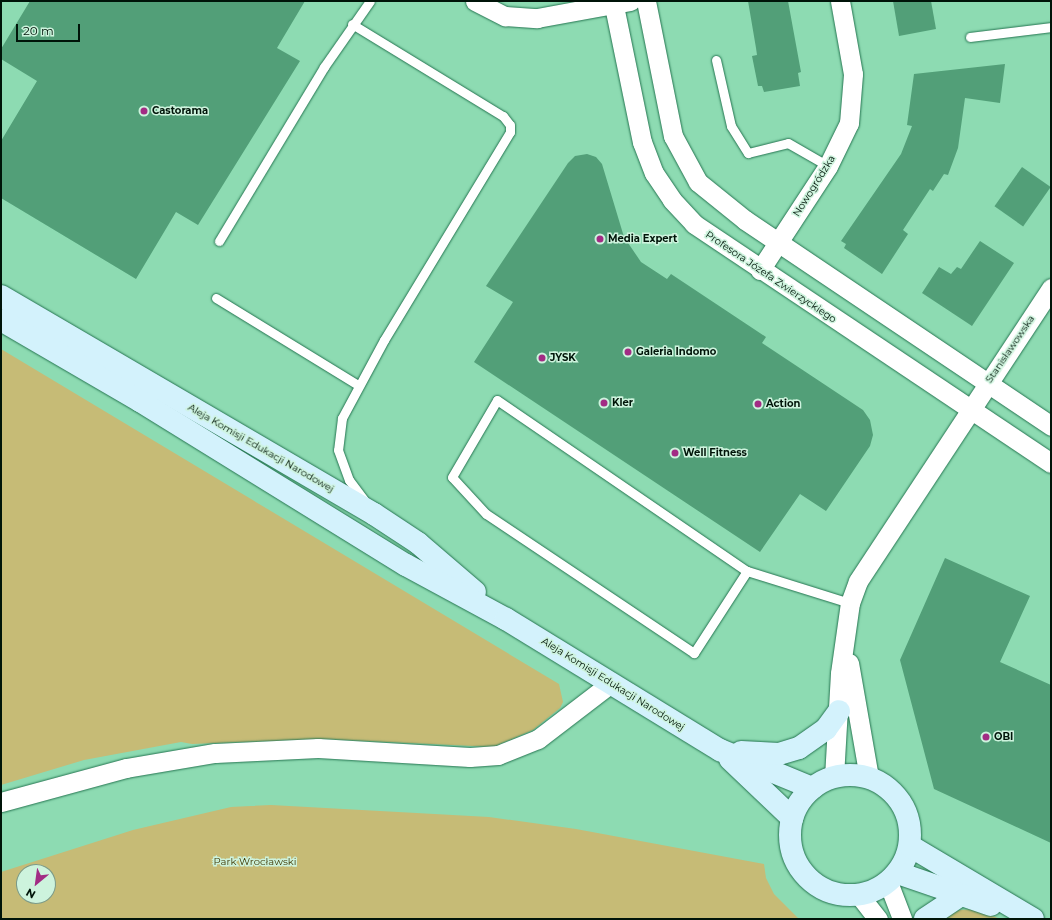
<!DOCTYPE html>
<meta charset="utf-8">
<style>
body{margin:0}
#map{position:relative;width:1052px;height:920px;overflow:hidden;background:#8ddbb2;font-family:Montserrat,sans-serif}
div>[style]{position:absolute}
.green>*{inset:0;background:#c6bb76}
.building>*{inset:0;background:#529f78;transform-origin:0 0}
.roads{filter:drop-shadow(0 0 1px #257551) drop-shadow(0 0 1px #257551)}
.lane>*{height:9px;margin:-4.5px;padding:0 4.5px;transform-origin:4.5px;border-radius:4.5px;background:#fff}
.street>*{height:19px;margin:-9.5px;padding:0 9.5px;transform-origin:9.5px;border-radius:9.5px;background:#fff}
.secondary>*{height:22px;margin:-11px;padding:0 11px;transform-origin:11px;border-radius:11px;background:#d3f2fc}
.secondary>.ring{margin:-11px;padding:0;box-sizing:content-box;background:none;border:22px solid #d3f2fc;border-radius:50%}
.dots>*{width:11px;height:11px;translate:-50% -50%;box-sizing:border-box;border:2px solid #cdf3dd;border-radius:50%}
span{translate:-50% -50%;white-space:nowrap;text-align:center;line-height:1.15;-webkit-text-stroke:3px #cdf3dd;paint-order:stroke}
.poi-label{font-size:10px;color:#001409;font-weight:700}
.left{translate:0 -50%;text-align:left}
.street-label{font-size:10px;color:#001409}
.park-label{font-size:10px;color:#3e3602}
.frame{position:absolute;inset:0;border:2px solid #001409;pointer-events:none}
.north{position:absolute;left:16px;top:864px;width:40px;height:40px;box-sizing:border-box;background:#cdf3dd;border:1px solid #7b9a88;border-radius:50%;rotate:209deg;font-size:11px;font-weight:700;line-height:16px;text-align:center;color:#001409}
.north::after{content:'';display:block;margin:auto;width:14px;height:18px;background:#a22c84;clip-path:polygon(50% 0,100% 100%,50% 72%,0 100%)}
.scale{position:absolute;left:16px;top:24px;width:64px;height:18px;box-sizing:border-box;border:2px solid #001409;border-top:0;padding-left:5px;font-size:12px;line-height:14px;white-space:nowrap;color:#001409;-webkit-text-stroke:3px #cdf3dd;paint-order:stroke}
</style>
<div id="map">
<div class="green">
<i style="clip-path:polygon(1px 349px,559px 684px,563px 702px,560px 708px,533px 730px,493px 747px,323px 739px,192px 744px,181px 742px,84px 760px,1px 785px)"></i>
<i style="clip-path:polygon(evenodd,271px 805px,489px 817px,576px 829px,764px 864px,766px 878px,774px 894px,799px 919px,1px 919px,1px 872px,133px 830px,231px 807px,271px 805px,24px 872px,48px 872px,48px 896px,24px 896px,24px 872px)"></i>
<i style="clip-path:polygon(976px 909px,1000px 919px,941px 919px,960px 910px)"></i>
</div>
<div class="building">
<i style="clip-path:polygon(30px 1px,305px 1px,277px 48px,300px 61px,198px 225px,176px 212px,136px 279px,1px 198px,1px 141px,37px 81px,1px 59px,1px 49px)"></i>
<i style="clip-path:polygon(748px 1px,788px 1px,801px 72px,798px 73px,800px 86px,764px 92px,762px 86px,758px 86px,752px 56px,757px 55px,756px 48px)"></i>
<i style="clip-path:polygon(893px 1px,931px 1px,936px 29px,899px 36px)"></i>
<i style="clip-path:polygon(1005px 64px,1000px 103px,965px 98px,958px 148px,948px 175px,944px 174px,933px 191px,930px 189px,903px 230px,908px 234px,882px 274px,844px 248px,846px 244px,841px 241px,901px 154px,912px 126px,907px 125px,914px 74px)"></i>
<i style="clip-path:polygon(587px 154px,596px 157px,602px 164px,624px 237px,641px 262px,667px 279px,671px 274px,766px 337px,762px 343px,863px 410px,870px 420px,873px 435px,870px 446px,826px 511px,800px 494px,760px 552px,474px 362px,513px 302px,486px 286px,568px 163px,575px 156px)"></i>
<i style="left:1022px;top:167px;width:35px;height:48px;rotate:35deg"></i>
<i style="clip-path:polygon(980px 241px,1014px 263px,972px 326px,922px 293px,939px 267px,951px 274px,957px 267px,961px 269px)"></i>
<i style="clip-path:polygon(945px 558px,1030px 596px,1000px 662px,1051px 685px,1051px 843px,934px 789px,900px 660px)"></i>
</div>
<div class="roads">
<div class="lane">
<i style="left:352px;top:24px;width:177px;rotate:31.4deg"></i>
<i style="left:503px;top:116px;width:11px;rotate:52deg"></i>
<i style="left:510px;top:125px;width:7px;rotate:90deg"></i>
<i style="left:510px;top:132px;width:243px;rotate:121.2deg"></i>
<i style="left:384px;top:340px;width:89px;rotate:118.3deg"></i>
<i style="left:342px;top:418px;width:32px;rotate:97deg"></i>
<i style="left:338px;top:450px;width:32px;rotate:70deg"></i>
<i style="left:349px;top:480px;width:25px;rotate:53deg"></i>
<i style="left:970px;top:37px;width:82px;rotate:-7deg"></i>
<i style="left:716px;top:60px;width:68px;rotate:77.2deg"></i>
<i style="left:731px;top:126px;width:32px;rotate:58deg"></i>
<i style="left:748px;top:153px;width:41px;rotate:-14deg"></i>
<i style="left:788px;top:143px;width:46px;rotate:29.9deg"></i>
<i style="left:219px;top:241px;width:203px;rotate:-58.9deg"></i>
<i style="left:324px;top:67px;width:80px;rotate:-55.1deg"></i>
<i style="left:216px;top:298px;width:167px;rotate:31.5deg"></i>
<i style="left:747px;top:571px;width:98px;rotate:122.9deg"></i>
<i style="left:694px;top:653px;width:250px;rotate:-146.2deg"></i>
<i style="left:486px;top:514px;width:50px;rotate:-132.6deg"></i>
<i style="left:452px;top:477px;width:89px;rotate:-59.7deg"></i>
<i style="left:497px;top:400px;width:303px;rotate:34.4deg"></i>
<i style="left:747px;top:571px;width:108px;rotate:17.3deg"></i>
</div>
<div class="street">
<i style="left:475px;top:1px;width:34px;rotate:27deg"></i>
<i style="left:505px;top:16px;width:32px;rotate:4deg"></i>
<i style="left:537px;top:18px;width:95px;rotate:-10.4deg"></i>
<i style="left:613px;top:1px;width:144px;rotate:78.4deg"></i>
<i style="left:642px;top:142px;width:33px;rotate:69deg"></i>
<i style="left:654px;top:173px;width:32px;rotate:56deg"></i>
<i style="left:672px;top:200px;width:33px;rotate:47deg"></i>
<i style="left:694px;top:224px;width:430px;rotate:33.8deg"></i>
<i style="left:646px;top:1px;width:138px;rotate:78.7deg"></i>
<i style="left:673px;top:136px;width:52px;rotate:61.5deg"></i>
<i style="left:698px;top:182px;width:60px;rotate:39deg"></i>
<i style="left:745px;top:220px;width:369px;rotate:33.9deg"></i>
<i style="left:760px;top:270px;width:124px;rotate:-56.8deg"></i>
<i style="left:828px;top:166px;width:48px;rotate:-64deg"></i>
<i style="left:849px;top:123px;width:49px;rotate:-85.3deg"></i>
<i style="left:853px;top:74px;width:74px;rotate:-100.1deg"></i>
<i style="left:849px;top:663px;width:117px;rotate:80.1deg"></i>
<i style="left:834px;top:777px;width:104px;rotate:-86.7deg"></i>
<i style="left:840px;top:673px;width:71px;rotate:-81.9deg"></i>
<i style="left:850px;top:603px;width:23px;rotate:-70deg"></i>
<i style="left:858px;top:581px;width:351px;rotate:-56.6deg"></i>
<i style="left:1px;top:802px;width:130px;rotate:-15.2deg"></i>
<i style="left:126px;top:768px;width:90px;rotate:-9.6deg"></i>
<i style="left:215px;top:753px;width:103px;rotate:-2.8deg"></i>
<i style="left:318px;top:748px;width:152px;rotate:3.4deg"></i>
<i style="left:470px;top:757px;width:28px;rotate:-4deg"></i>
<i style="left:498px;top:755px;width:43px;rotate:-21.8deg"></i>
<i style="left:538px;top:739px;width:92px;rotate:-37.5deg"></i>
<i style="left:888px;top:882px;width:40px;rotate:69deg"></i>
<i style="left:859px;top:895px;width:31px;rotate:52deg"></i>
</div>
<div class="secondary">
<i style="left:1px;top:296px;width:432px;rotate:30.3deg"></i>
<i style="left:374px;top:514px;width:53px;rotate:33.4deg"></i>
<i style="left:418px;top:543px;width:75px;rotate:40.7deg"></i>
<i style="left:1px;top:320px;width:161px;rotate:30.2deg"></i>
<i style="left:140px;top:401px;width:312px;rotate:31.7deg"></i>
<i style="left:406px;top:565px;width:114px;rotate:28.4deg"></i>
<i style="left:506px;top:619px;width:251px;rotate:31.5deg"></i>
<i style="left:720px;top:750px;width:100px;rotate:22.4deg"></i>
<i style="left:741px;top:752px;width:38px;rotate:3deg"></i>
<i style="left:779px;top:754px;width:21px;rotate:-17deg"></i>
<i style="left:799px;top:748px;width:33px;rotate:-35deg"></i>
<i style="left:826px;top:729px;width:22px;rotate:-54deg"></i>
<i style="left:730px;top:759px;width:86px;rotate:43.6deg"></i>
<i class="ring" style="left:790px;top:775px;width:98px;height:98px"></i>
<i style="left:910px;top:846px;width:143px;rotate:30.7deg"></i>
<i style="left:898px;top:873px;width:98px;rotate:19deg"></i>
<i style="left:925px;top:919px;width:43px;rotate:-33.7deg"></i>
</div>
</div>
<div class="dots">
<i style="left:144px;top:111px;background:#a22c84"></i>
<i style="left:600px;top:239px;background:#a22c84"></i>
<i style="left:628px;top:352px;background:#a22c84"></i>
<i style="left:542px;top:358px;background:#a22c84"></i>
<i style="left:604px;top:403px;background:#a22c84"></i>
<i style="left:758px;top:404px;background:#a22c84"></i>
<i style="left:675px;top:453px;background:#a22c84"></i>
<i style="left:986px;top:737px;background:#a22c84"></i>
</div>
<div class="poi-label">
<span class="left" style="left:152px;top:111px">Castorama</span>
<span class="left" style="left:608px;top:239px">Media Expert</span>
<span class="left" style="left:636px;top:352px">Galeria Indomo</span>
<span class="left" style="left:550px;top:358px">JYSK</span>
<span class="left" style="left:612px;top:403px">Kler</span>
<span class="left" style="left:766px;top:404px">Action</span>
<span class="left" style="left:683px;top:453px">Well Fitness</span>
<span class="left" style="left:994px;top:737px">OBI</span>
</div>
<div class="street-label">
<span style="left:814px;top:186px;rotate:-58deg">Nowogródzka</span>
<span style="left:771px;top:277px;rotate:34deg">Profesora Józefa Zwierzyckiego</span>
<span style="left:1010px;top:349px;rotate:-56deg">Stanisławowska</span>
<span style="left:261px;top:448px;rotate:30deg">Aleja Komisji Edukacji Narodowej</span>
<span style="left:613px;top:684px;rotate:32deg">Aleja Komisji Edukacji Narodowej</span>
</div>
<div class="park-label">
<span style="left:255px;top:862px">Park Wrocławski</span>
</div>
<div class="frame"></div>
<div class="north">N</div>
<div class="scale">20 m</div>
</div>
